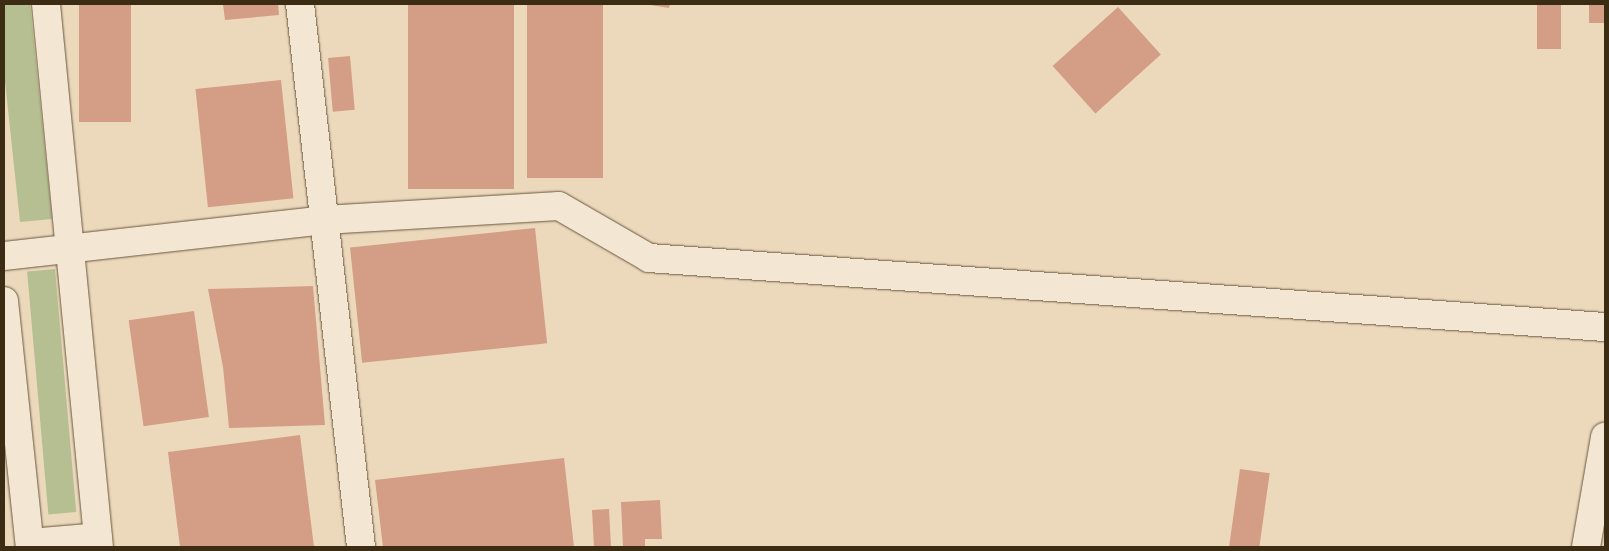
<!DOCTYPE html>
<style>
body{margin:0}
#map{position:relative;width:1609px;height:551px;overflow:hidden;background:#ecd9bc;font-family:"EB Garamond",serif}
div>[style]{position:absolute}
.green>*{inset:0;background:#b6bf92;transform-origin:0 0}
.building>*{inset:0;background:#d49d86;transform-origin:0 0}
.roads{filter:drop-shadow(0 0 1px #69573e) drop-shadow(0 0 1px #69573e)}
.minor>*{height:28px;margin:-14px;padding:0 14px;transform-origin:14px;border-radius:14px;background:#f3e6d3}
span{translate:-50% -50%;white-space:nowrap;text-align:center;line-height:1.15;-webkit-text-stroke:4px #f3e6d3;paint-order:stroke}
.frame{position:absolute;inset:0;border:5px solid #3d2c14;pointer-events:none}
</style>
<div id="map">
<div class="green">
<i style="clip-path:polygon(4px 4px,30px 4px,52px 219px,20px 222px,4px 72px)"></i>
<i style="left:55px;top:269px;width:244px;height:28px;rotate:85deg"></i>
</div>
<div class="building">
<i style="left:79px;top:4px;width:52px;height:118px"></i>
<i style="clip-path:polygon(223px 4px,278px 4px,279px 15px,225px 20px)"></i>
<i style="left:408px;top:4px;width:106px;height:185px"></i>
<i style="left:527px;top:4px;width:76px;height:174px"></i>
<i style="clip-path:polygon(644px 4px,670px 4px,669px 8px)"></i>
<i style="left:1537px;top:4px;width:24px;height:45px"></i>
<i style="left:1589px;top:4px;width:16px;height:19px"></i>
<i style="left:1118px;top:7px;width:64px;height:88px;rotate:48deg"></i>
<i style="left:350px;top:56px;width:54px;height:22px;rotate:85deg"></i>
<i style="left:281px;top:80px;width:119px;height:86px;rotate:84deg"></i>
<i style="left:535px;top:228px;width:116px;height:186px;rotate:84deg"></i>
<i style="clip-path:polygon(313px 286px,325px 425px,229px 428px,223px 367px,208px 289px)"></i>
<i style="left:194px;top:311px;width:107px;height:66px;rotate:82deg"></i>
<i style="clip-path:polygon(300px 435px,314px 547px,180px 547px,168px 452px)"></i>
<i style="clip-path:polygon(564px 458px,574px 547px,383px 547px,375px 480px)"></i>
<i style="left:1240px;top:469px;width:30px;height:79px;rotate:8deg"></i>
<i style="clip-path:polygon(660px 500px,662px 539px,645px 539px,645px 547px,623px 547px,621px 502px)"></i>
<i style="left:609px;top:509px;width:38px;height:17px;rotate:87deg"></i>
</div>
<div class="roads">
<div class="minor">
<i style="left:46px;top:4px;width:546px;rotate:84.43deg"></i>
<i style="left:300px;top:4px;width:546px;rotate:83.59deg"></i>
<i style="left:4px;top:256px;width:322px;rotate:-6.4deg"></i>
<i style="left:324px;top:220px;width:235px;rotate:-3.4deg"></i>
<i style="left:559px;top:206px;width:104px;rotate:30deg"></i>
<i style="left:649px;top:258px;width:958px;rotate:4.13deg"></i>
<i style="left:4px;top:301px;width:247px;rotate:84deg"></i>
<i style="left:30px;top:543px;width:68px;rotate:-5deg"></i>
<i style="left:1586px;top:547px;width:112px;rotate:-80.2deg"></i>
</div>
</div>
<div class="frame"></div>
</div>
